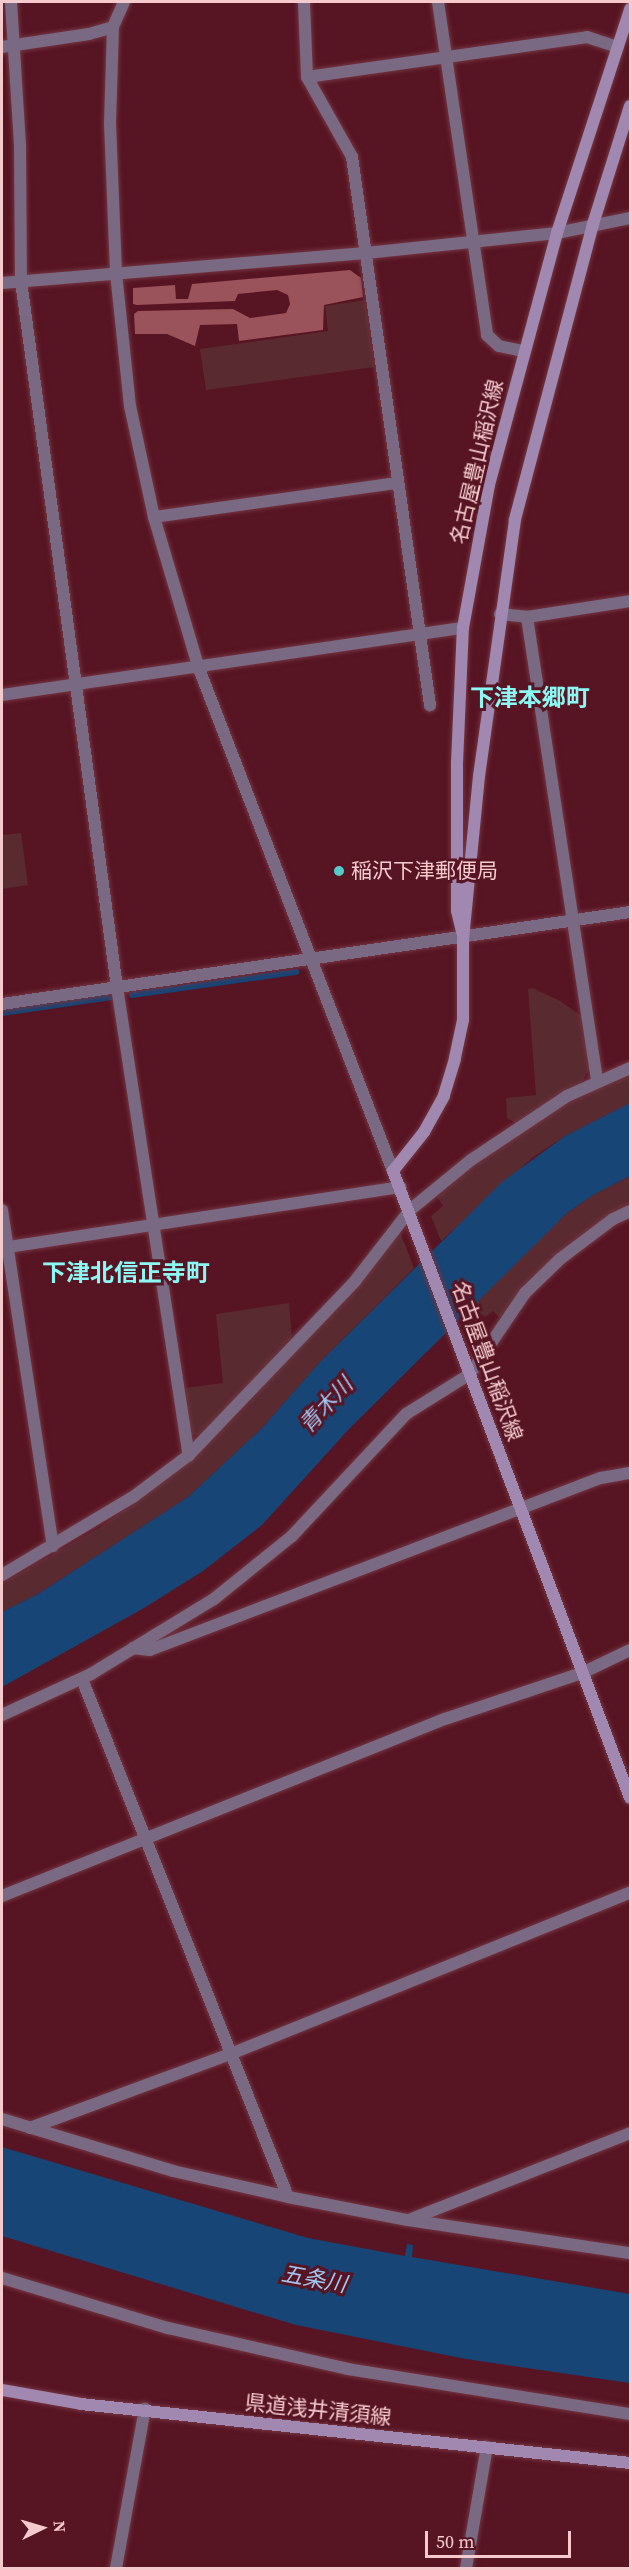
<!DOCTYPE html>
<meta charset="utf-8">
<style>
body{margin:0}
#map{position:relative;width:632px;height:2570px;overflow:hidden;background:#571422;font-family:"Source Serif 4","Noto Sans JP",serif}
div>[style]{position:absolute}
.green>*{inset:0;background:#592b31}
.forest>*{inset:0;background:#9a525b}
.water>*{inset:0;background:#174576}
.stream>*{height:6px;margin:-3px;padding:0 3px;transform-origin:3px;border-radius:3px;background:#174576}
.roads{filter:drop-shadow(0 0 2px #733541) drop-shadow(0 0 2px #733541)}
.street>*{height:12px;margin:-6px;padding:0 6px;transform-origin:6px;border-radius:6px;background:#796982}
.secondary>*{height:12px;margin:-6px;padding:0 6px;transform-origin:6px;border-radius:6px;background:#a188b0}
.dots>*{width:16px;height:16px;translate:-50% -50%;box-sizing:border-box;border:3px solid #571422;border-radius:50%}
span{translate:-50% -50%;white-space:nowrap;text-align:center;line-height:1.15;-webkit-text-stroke:6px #571422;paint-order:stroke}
.street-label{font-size:21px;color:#f4cacd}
.poi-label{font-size:21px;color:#f4cacd}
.left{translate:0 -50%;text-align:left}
.water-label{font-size:22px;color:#a0c6f3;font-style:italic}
.quarter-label{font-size:24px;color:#8cf8f4;font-weight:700}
.frame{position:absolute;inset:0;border:3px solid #f4cacd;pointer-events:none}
.north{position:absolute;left:12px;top:2498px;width:60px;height:60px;-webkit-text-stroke:4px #571422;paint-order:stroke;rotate:85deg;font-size:16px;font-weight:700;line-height:24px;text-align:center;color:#f4cacd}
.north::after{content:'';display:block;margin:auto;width:21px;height:27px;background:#f4cacd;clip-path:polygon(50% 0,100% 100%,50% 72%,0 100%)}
.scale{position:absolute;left:425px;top:2531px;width:146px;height:27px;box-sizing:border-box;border:3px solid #f4cacd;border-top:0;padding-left:8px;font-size:18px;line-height:21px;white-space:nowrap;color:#f4cacd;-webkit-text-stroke:4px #571422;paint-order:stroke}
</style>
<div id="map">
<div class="green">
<i style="clip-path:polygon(365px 300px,374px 367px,206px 390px,200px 349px,328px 331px,325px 306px)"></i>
<i style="clip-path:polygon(21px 833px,28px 885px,2px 889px,2px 835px)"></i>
<i style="clip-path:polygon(533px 988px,560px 1001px,583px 1017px,589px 1069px,582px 1082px,516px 1123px,507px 1118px,506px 1098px,536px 1095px,528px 989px)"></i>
<i style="clip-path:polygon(630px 1074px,630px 1103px,565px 1136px,533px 1157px,441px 1241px,431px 1216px,443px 1206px,437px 1197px,473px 1166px,567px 1102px)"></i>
<i style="clip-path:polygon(630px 1176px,630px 1206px,612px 1213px,567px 1246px,528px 1283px,500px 1318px,493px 1311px,485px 1317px,478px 1311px,467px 1321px,465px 1312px,567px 1213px,593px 1195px)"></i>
<i style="clip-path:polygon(400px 1232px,414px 1268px,320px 1362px,262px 1428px,188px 1497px,38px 1594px,2px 1612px,2px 1583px,99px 1528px,188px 1462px,241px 1412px)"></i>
<i style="clip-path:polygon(289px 1303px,292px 1337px,201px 1436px,191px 1434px,185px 1388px,223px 1383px,216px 1314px)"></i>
</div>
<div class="forest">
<i style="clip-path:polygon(350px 270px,361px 278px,363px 297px,324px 305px,323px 330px,239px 341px,237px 324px,200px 325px,195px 346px,167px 334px,135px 334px,134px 314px,138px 311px,233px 309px,250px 318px,286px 313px,290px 304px,288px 295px,277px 290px,238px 294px,235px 301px,137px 305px,133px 304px,133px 288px,175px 285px,176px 299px,188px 299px,192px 284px)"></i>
</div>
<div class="water">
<i style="clip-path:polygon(630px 1103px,630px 1176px,593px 1195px,567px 1213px,349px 1429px,262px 1525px,203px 1571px,144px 1608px,2px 1687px,2px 1612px,38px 1594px,188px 1497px,262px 1428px,320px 1362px,502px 1182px,565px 1136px)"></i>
<i style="clip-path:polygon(2px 2147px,308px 2238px,405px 2256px,407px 2244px,413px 2245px,412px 2257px,630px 2294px,630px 2383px,466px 2359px,296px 2325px,2px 2236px)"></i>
</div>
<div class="stream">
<i style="left:132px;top:995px;width:166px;rotate:-8deg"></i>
<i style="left:2px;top:1013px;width:111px;rotate:-8.3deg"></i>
</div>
<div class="roads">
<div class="street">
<i style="left:11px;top:2px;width:142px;rotate:86.4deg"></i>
<i style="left:20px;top:144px;width:137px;rotate:89.6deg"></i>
<i style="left:21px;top:281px;width:712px;rotate:82.26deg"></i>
<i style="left:117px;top:987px;width:474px;rotate:81.3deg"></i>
<i style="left:124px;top:2px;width:27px;rotate:114deg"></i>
<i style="left:113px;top:27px;width:96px;rotate:91.8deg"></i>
<i style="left:110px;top:123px;width:150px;rotate:87.7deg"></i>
<i style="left:116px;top:273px;width:134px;rotate:84deg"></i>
<i style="left:130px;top:406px;width:114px;rotate:77.8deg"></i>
<i style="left:154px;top:517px;width:155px;rotate:73.5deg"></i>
<i style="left:198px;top:666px;width:541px;rotate:68.89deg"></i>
<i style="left:304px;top:2px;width:75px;rotate:87.7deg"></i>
<i style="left:307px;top:77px;width:92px;rotate:60.6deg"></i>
<i style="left:352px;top:157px;width:554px;rotate:81.9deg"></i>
<i style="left:438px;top:2px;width:337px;rotate:81.6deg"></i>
<i style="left:487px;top:335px;width:16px;rotate:43deg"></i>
<i style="left:499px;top:346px;width:25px;rotate:12deg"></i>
<i style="left:2px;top:47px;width:88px;rotate:-8.5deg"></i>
<i style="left:89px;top:34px;width:25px;rotate:-16deg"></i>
<i style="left:307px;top:77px;width:283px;rotate:-8.1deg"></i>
<i style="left:587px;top:37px;width:32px;rotate:18deg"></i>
<i style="left:2px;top:283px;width:365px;rotate:-4.7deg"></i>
<i style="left:366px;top:253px;width:192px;rotate:-6deg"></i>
<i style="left:557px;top:233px;width:75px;rotate:-11.6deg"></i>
<i style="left:154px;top:517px;width:245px;rotate:-8deg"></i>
<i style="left:500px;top:614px;width:27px;rotate:6deg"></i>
<i style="left:527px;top:617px;width:104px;rotate:-8.8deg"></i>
<i style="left:527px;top:617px;width:468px;rotate:81.4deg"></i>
<i style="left:2px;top:695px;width:466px;rotate:-8.3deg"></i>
<i style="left:2px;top:1004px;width:635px;rotate:-8.33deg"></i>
<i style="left:2px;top:1210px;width:340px;rotate:81.4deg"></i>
<i style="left:2px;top:1248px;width:403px;rotate:-8.7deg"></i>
<i style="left:2px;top:1575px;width:152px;rotate:-30.8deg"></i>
<i style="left:133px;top:1497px;width:70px;rotate:-36.9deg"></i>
<i style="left:189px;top:1455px;width:240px;rotate:-46.3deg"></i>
<i style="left:355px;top:1281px;width:90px;rotate:-52.2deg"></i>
<i style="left:410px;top:1210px;width:79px;rotate:-39.3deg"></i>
<i style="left:471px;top:1160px;width:115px;rotate:-33.7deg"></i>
<i style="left:567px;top:1096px;width:69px;rotate:-24deg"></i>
<i style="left:133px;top:1648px;width:17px;rotate:7deg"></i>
<i style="left:150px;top:1650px;width:483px;rotate:-20.9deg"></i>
<i style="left:601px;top:1478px;width:29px;rotate:-10deg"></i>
<i style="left:82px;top:1679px;width:557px;rotate:68.31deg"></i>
<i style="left:2px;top:1715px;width:98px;rotate:-24.7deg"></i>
<i style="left:91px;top:1674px;width:144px;rotate:-31.4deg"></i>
<i style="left:214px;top:1599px;width:100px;rotate:-38.9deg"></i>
<i style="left:292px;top:1536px;width:167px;rotate:-46.9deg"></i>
<i style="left:406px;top:1414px;width:75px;rotate:-32deg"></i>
<i style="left:470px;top:1374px;width:98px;rotate:-55.8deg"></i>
<i style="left:525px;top:1293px;width:49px;rotate:-44.2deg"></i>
<i style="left:560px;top:1259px;width:66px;rotate:-37deg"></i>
<i style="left:613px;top:1219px;width:19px;rotate:-25deg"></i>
<i style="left:2px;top:1896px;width:477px;rotate:-21.8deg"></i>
<i style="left:445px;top:1719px;width:145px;rotate:-18.6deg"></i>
<i style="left:582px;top:1673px;width:53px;rotate:-25.6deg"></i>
<i style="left:2px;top:2119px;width:179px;rotate:16.9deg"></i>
<i style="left:173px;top:2171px;width:118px;rotate:12.7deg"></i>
<i style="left:288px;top:2197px;width:122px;rotate:10.9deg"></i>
<i style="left:408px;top:2220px;width:224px;rotate:8.5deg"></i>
<i style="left:30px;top:2128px;width:216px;rotate:-20.3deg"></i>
<i style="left:233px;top:2053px;width:428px;rotate:-22deg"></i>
<i style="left:411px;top:2219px;width:235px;rotate:-21.4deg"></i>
<i style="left:2px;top:2278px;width:173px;rotate:16.8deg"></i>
<i style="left:168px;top:2328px;width:185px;rotate:12.8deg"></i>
<i style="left:348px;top:2369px;width:286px;rotate:9.1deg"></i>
<i style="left:116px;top:2568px;width:162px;rotate:-79.7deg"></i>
<i style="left:466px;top:2568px;width:123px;rotate:-80.2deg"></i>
</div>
<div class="secondary">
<i style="left:630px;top:106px;width:124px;rotate:107.4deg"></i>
<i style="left:593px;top:224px;width:306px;rotate:104.8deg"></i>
<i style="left:515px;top:520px;width:259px;rotate:98deg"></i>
<i style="left:479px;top:776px;width:164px;rotate:95.6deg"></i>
<i style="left:463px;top:939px;width:81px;rotate:90deg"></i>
<i style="left:463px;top:1020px;width:40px;rotate:102deg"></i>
<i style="left:455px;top:1059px;width:39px;rotate:107deg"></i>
<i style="left:444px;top:1096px;width:41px;rotate:119.1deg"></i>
<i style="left:424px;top:1132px;width:50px;rotate:128.5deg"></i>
<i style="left:393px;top:1171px;width:670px;rotate:69.29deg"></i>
<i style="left:462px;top:932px;width:22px;rotate:-103deg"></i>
<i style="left:457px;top:911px;width:148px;rotate:-90deg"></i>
<i style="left:457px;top:763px;width:135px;rotate:-87.5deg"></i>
<i style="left:463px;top:628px;width:145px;rotate:-79.7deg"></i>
<i style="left:489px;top:485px;width:261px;rotate:-74.9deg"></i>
<i style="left:557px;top:233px;width:236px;rotate:-71.9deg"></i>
<i style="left:2px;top:2390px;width:80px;rotate:10deg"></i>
<i style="left:81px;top:2404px;width:552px;rotate:6.13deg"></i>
</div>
</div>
<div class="dots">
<i style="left:339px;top:871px;background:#53cdca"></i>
</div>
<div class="street-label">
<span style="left:477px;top:462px;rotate:-77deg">名古屋豊山稲沢線</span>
<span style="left:487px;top:1361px;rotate:70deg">名古屋豊山稲沢線</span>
<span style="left:318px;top:2410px;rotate:6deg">県道浅井清須線</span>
</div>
<div class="poi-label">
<span class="left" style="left:351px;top:871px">稲沢下津郵便局</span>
</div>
<div class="water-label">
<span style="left:326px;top:1405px;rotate:-47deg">青木川</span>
<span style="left:314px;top:2279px;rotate:10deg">五条川</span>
</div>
<div class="quarter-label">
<span style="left:530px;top:698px">下津本郷町</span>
<span style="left:126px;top:1273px">下津北信正寺町</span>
</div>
<div class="frame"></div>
<div class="north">N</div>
<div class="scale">50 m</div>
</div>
